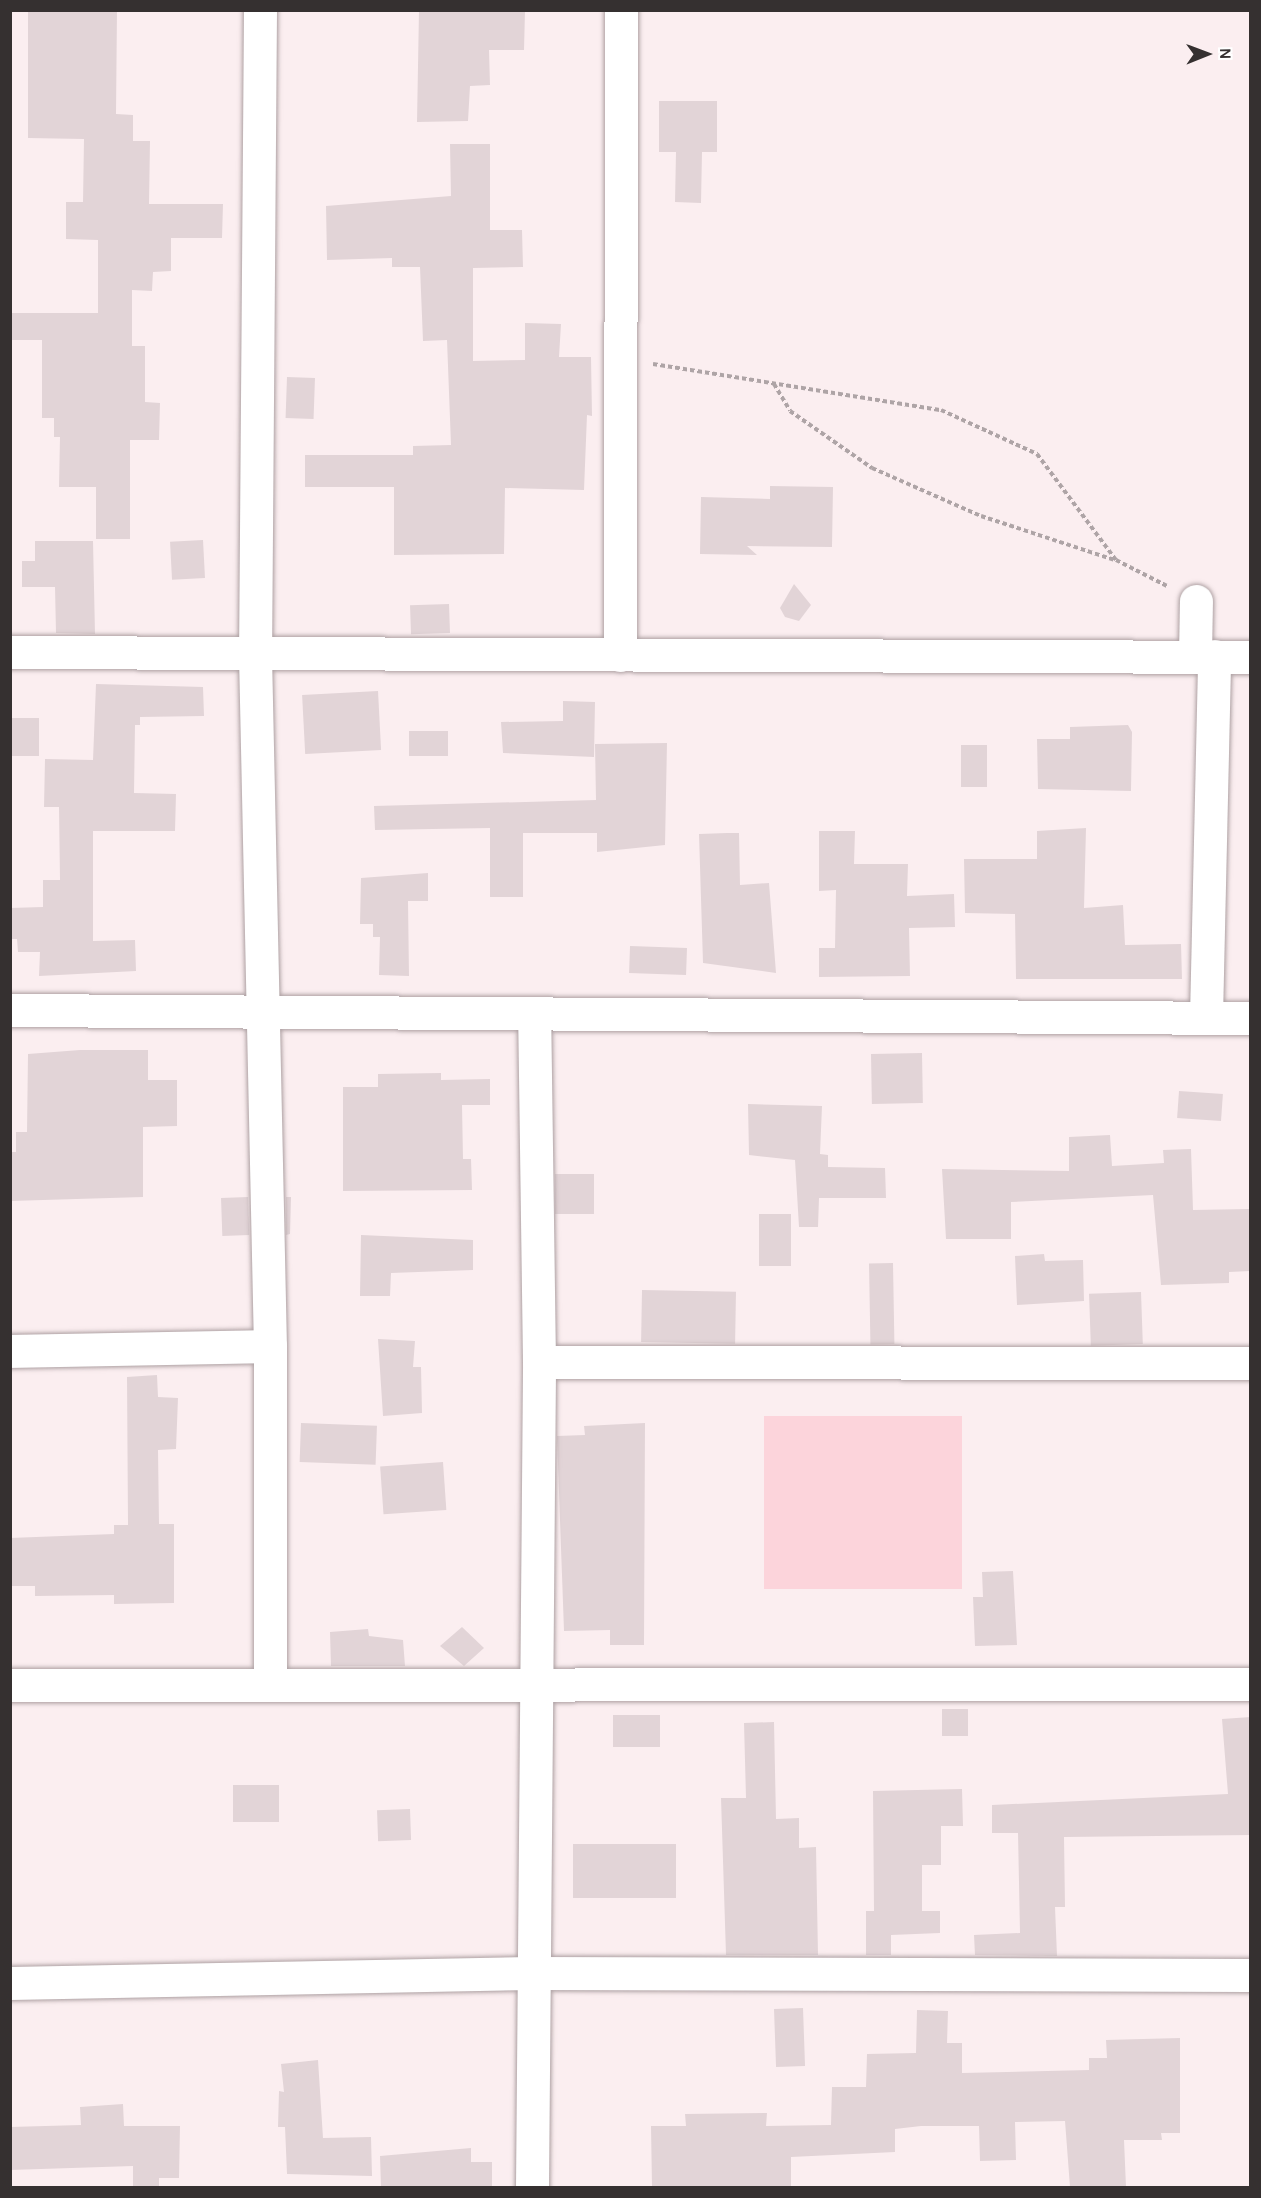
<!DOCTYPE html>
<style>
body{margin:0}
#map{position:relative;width:1261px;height:2198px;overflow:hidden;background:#fbeef0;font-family:Karla,sans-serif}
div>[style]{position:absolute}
.green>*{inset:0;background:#fcd4db;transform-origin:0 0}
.building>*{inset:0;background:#e2d4d7;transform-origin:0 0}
.path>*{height:4px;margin-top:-2px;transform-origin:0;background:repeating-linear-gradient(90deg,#aea4a6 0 4.5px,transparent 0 7.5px)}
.roads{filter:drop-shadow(0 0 2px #aea1a3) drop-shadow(0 0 2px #aea1a3)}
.minor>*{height:33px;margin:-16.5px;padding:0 16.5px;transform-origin:16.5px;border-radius:16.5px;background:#fff}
span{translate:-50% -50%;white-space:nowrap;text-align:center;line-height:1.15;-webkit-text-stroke:5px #fff;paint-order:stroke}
.frame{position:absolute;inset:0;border:12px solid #353030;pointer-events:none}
.north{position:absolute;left:1177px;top:24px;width:60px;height:60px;-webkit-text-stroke:4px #fff;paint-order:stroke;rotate:89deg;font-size:16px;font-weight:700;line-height:24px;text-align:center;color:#353030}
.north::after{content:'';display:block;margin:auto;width:21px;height:27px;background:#353030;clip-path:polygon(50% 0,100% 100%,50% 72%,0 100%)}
</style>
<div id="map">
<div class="green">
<i style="left:764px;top:1416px;width:198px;height:173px"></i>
</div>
<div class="building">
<i style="clip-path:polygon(28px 10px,117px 10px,116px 114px,133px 115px,133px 141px,150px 141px,149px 204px,223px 204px,222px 238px,171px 238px,171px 271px,153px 272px,152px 291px,132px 290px,132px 346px,145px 346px,145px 402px,160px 403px,159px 440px,130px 440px,130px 539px,96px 539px,96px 487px,59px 487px,60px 437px,54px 437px,54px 418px,42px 418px,42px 340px,10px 340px,10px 313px,98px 313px,98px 240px,66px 239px,66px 202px,83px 202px,84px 139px,28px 138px)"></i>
<i style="clip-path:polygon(419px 10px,525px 11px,524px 50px,489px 50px,490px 85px,470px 86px,468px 121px,417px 122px)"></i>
<i style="clip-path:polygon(659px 101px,717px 101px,717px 152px,702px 152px,701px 203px,675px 202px,676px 152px,659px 152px)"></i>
<i style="clip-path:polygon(450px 144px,490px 144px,490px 230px,522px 230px,523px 267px,473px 268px,473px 361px,525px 360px,525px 323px,561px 324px,559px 357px,591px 357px,592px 416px,587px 415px,584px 490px,505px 488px,504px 554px,394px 555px,394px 487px,305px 487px,305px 455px,413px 455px,413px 446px,451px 445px,447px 340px,423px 341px,420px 267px,392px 267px,392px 258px,327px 260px,326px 206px,451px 196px)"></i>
<i style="left:287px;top:377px;width:28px;height:41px;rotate:2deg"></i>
<i style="clip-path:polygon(770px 486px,833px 487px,832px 547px,747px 546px,757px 555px,700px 554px,701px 497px,770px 499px)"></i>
<i style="left:203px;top:540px;width:38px;height:33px;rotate:87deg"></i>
<i style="clip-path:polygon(35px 541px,93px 541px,95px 634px,56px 633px,55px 587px,22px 587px,22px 561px,35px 561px)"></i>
<i style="clip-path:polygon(794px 584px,811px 605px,799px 621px,785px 617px,780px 608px)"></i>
<i style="left:449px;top:604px;width:29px;height:39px;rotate:88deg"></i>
<i style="clip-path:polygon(96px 684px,203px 687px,204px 716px,140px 717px,140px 725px,135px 725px,134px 793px,176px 794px,175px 831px,93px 831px,93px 941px,135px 940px,136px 971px,39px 976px,40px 952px,18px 952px,17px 939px,10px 939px,10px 908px,43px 907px,43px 880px,60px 880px,59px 807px,44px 807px,45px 759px,93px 760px)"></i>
<i style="left:378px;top:691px;width:59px;height:76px;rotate:87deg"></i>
<i style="clip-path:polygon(563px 701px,595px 702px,594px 757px,503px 753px,501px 722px,563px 721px)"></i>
<i style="left:10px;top:718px;width:29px;height:38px"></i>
<i style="clip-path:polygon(1128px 725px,1132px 732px,1131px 791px,1038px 789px,1037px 739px,1070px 739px,1070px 727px)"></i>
<i style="left:409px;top:731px;width:39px;height:25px"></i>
<i style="clip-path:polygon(667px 743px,665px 845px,597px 852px,597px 833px,523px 833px,523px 897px,490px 897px,490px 828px,375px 830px,374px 806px,596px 800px,595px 744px)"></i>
<i style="left:961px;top:745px;width:26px;height:42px"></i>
<i style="clip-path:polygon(1086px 828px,1084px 908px,1123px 905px,1125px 945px,1181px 944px,1182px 979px,1016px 979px,1015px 914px,965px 913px,964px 859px,1037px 859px,1037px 831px)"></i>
<i style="clip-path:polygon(819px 831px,855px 831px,854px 864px,908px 864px,907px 896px,954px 894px,955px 927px,909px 928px,910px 976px,819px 977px,819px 948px,835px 948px,836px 890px,819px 891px)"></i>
<i style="clip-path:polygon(727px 833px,739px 833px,740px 885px,769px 883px,776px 973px,703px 963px,699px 834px)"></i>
<i style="clip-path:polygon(428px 873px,428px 901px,408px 901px,409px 976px,379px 975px,380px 937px,373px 937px,373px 924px,360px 924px,361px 878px)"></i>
<i style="left:687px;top:948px;width:27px;height:57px;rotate:92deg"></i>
<i style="clip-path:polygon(80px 1050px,148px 1050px,148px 1080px,177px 1080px,177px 1126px,143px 1127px,143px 1197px,10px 1201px,10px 1152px,16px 1152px,16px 1132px,27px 1132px,28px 1054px)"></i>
<i style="left:922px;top:1053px;width:50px;height:51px;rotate:89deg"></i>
<i style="clip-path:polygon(441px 1073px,441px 1080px,490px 1079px,490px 1105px,462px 1105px,463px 1159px,471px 1159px,472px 1190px,343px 1191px,343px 1087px,378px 1087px,378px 1074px)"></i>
<i style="left:1179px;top:1091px;width:44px;height:27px;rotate:4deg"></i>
<i style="clip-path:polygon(748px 1104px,822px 1106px,820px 1154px,828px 1155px,828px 1167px,885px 1168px,886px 1198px,819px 1198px,818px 1227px,799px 1227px,795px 1160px,749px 1155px)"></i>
<i style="clip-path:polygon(1110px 1135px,1112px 1166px,1164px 1163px,1163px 1150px,1191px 1149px,1193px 1210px,1249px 1209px,1250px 1271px,1229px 1272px,1229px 1283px,1161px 1285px,1153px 1195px,1011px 1202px,1011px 1239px,946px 1239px,942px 1169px,1069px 1171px,1069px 1137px)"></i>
<i style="left:555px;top:1174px;width:39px;height:40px"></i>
<i style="left:248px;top:1197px;width:38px;height:27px;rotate:88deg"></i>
<i style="clip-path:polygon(286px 1197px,291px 1197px,290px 1234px,286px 1235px)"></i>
<i style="left:759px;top:1214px;width:32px;height:52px"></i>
<i style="clip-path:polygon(361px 1235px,473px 1240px,473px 1270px,391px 1273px,390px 1296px,360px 1296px)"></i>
<i style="clip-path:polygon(1044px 1254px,1045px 1261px,1083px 1260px,1084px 1301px,1017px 1305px,1015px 1256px)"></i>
<i style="left:893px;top:1263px;width:81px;height:24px;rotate:89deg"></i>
<i style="left:642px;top:1290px;width:94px;height:52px;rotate:1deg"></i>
<i style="left:1141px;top:1292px;width:52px;height:52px;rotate:88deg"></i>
<i style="clip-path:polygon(378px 1339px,415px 1341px,413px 1367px,421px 1367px,422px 1413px,383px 1416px)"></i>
<i style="clip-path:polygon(157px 1375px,158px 1397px,178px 1398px,176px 1449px,158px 1450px,159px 1524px,174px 1524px,174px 1603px,114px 1604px,114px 1595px,35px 1596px,35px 1586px,10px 1586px,10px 1538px,114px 1534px,114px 1525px,128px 1525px,127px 1377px)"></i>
<i style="left:301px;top:1423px;width:76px;height:39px;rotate:2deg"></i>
<i style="clip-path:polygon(645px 1423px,644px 1645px,610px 1645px,610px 1630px,564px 1631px,557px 1436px,585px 1435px,584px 1426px)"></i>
<i style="left:443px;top:1462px;width:48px;height:63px;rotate:86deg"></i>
<i style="clip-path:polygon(1013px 1571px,1017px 1645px,975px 1646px,973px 1597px,983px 1597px,982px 1572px)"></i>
<i style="clip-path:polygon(462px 1627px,484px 1648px,464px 1666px,440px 1646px)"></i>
<i style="clip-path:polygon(368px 1629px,369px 1636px,403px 1640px,405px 1666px,331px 1666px,330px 1632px)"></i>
<i style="left:968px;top:1709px;width:27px;height:26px;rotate:90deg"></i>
<i style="left:613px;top:1715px;width:47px;height:32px"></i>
<i style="clip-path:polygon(1251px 1717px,1251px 1835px,1064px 1837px,1065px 1907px,1055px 1907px,1057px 1956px,975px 1955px,974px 1935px,1020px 1933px,1018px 1833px,992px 1833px,992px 1805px,1228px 1794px,1222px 1719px)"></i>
<i style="clip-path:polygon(774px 1722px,776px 1819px,799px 1818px,799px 1848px,816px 1847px,818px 1955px,726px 1955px,721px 1798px,746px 1798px,744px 1723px)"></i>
<i style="left:233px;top:1785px;width:46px;height:37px"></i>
<i style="clip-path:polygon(962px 1789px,963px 1826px,941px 1826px,941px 1865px,922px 1865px,922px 1911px,940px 1911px,940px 1933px,891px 1935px,891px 1955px,866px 1955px,866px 1911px,874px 1911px,873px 1791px)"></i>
<i style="left:410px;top:1809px;width:31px;height:33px;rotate:88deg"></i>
<i style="left:573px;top:1844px;width:103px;height:54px"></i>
<i style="left:803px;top:2008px;width:58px;height:29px;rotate:88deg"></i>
<i style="clip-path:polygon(917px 2010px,948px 2011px,947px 2043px,962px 2043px,962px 2073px,1089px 2070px,1089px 2058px,1107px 2058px,1106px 2040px,1180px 2038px,1180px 2133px,1161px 2133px,1162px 2140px,1124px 2140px,1126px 2187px,1070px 2187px,1065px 2121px,1015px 2122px,1016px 2160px,980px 2161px,979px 2126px,921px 2126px,895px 2129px,895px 2152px,791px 2157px,791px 2187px,652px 2187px,651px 2126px,686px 2126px,685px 2114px,767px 2113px,766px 2126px,831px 2125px,832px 2087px,866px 2087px,867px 2054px,916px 2053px)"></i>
<i style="clip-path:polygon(318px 2060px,323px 2138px,371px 2137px,372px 2176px,287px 2174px,285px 2127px,278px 2127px,279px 2091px,284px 2092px,281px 2064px)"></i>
<i style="clip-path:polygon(123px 2104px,124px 2126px,180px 2126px,179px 2178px,159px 2178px,159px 2187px,133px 2187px,133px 2166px,10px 2170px,10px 2127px,81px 2125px,80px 2107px)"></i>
<i style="clip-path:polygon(471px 2148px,471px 2162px,492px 2162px,492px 2187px,381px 2187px,380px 2156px)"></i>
</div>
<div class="path">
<i style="left:653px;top:364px;width:292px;rotate:9.1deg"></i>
<i style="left:941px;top:410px;width:106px;rotate:24.6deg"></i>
<i style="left:1037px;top:454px;width:132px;rotate:53.3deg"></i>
<i style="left:1116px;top:560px;width:57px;rotate:27deg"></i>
<i style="left:774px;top:384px;width:31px;rotate:59deg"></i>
<i style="left:790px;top:411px;width:100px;rotate:34.8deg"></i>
<i style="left:872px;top:468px;width:119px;rotate:23.8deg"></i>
<i style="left:981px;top:516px;width:141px;rotate:18.2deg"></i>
</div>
<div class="roads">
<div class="minor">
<i style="left:260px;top:10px;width:645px;rotate:90.44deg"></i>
<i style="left:255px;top:655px;width:691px;rotate:88.76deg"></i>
<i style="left:270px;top:1346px;width:337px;rotate:90deg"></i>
<i style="left:10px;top:652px;width:1240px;rotate:0.23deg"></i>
<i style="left:620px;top:655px;width:645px;rotate:-89.91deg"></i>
<i style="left:1195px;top:656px;width:55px;rotate:-89deg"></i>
<i style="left:10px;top:1010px;width:1240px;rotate:0.37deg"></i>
<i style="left:1206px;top:1017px;width:361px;rotate:-88.7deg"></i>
<i style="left:10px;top:1351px;width:260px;rotate:-1.1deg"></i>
<i style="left:539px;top:1362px;width:711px;rotate:0.08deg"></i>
<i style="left:10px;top:1685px;width:1240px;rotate:-0.05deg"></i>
<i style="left:10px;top:1983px;width:521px;rotate:-1.1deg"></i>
<i style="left:531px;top:1973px;width:719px;rotate:0.16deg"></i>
<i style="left:532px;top:2188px;width:826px;rotate:-89.51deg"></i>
<i style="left:539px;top:1362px;width:349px;rotate:-90.8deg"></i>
</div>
</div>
<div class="frame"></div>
<div class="north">N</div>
</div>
